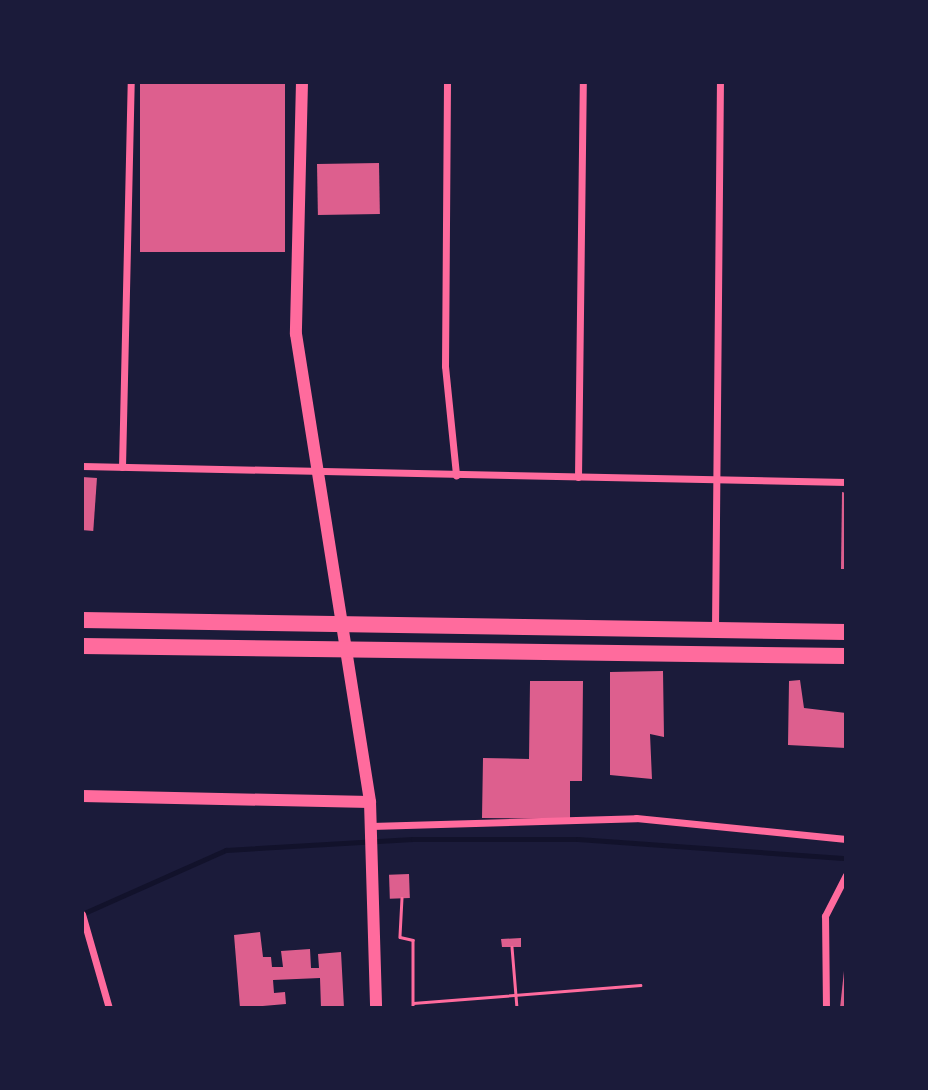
<!DOCTYPE html>
<style>
body{margin:0}
#map{position:relative;width:928px;height:1090px;overflow:hidden;background:#1b1b3a;font-family:"PT Serif",serif}
div>[style]{position:absolute}
.stream>*{height:5px;margin:-2.5px;padding:0 2.5px;transform-origin:2.5px;border-radius:2.5px;background:#12122b}
.building>*{inset:0;background:#dd5f8e;transform-origin:0 0}
.path>*{height:2.5px;margin:-1.25px;padding:0 1.25px;transform-origin:1.25px;border-radius:1.25px;background:#ff6b9d}
.minor>*{height:7px;margin:-3.5px;padding:0 3.5px;transform-origin:3.5px;border-radius:3.5px;background:#ff6b9d}
.tertiary>*{height:12px;margin:-6px;padding:0 6px;transform-origin:6px;border-radius:6px;background:#ff6b9d}
.trunk>*{height:16px;margin:-8px;padding:0 8px;transform-origin:8px;border-radius:8px;background:#ff6b9d}
span{translate:-50% -50%;white-space:nowrap;text-align:center;line-height:1.15;-webkit-text-stroke:7px #1b1b3a;paint-order:stroke}
.frame{position:absolute;inset:0;border:84px solid #1b1b3a;pointer-events:none}
</style>
<div id="map">
<div class="stream">
<i style="left:82px;top:914px;width:158px;rotate:-24deg"></i>
<i style="left:226px;top:850px;width:187px;rotate:-3.4deg"></i>
<i style="left:413px;top:839px;width:165px"></i>
<i style="left:578px;top:839px;width:269px;rotate:4.1deg"></i>
</div>
<div class="building">
<i style="left:140px;top:82px;width:145px;height:170px"></i>
<i style="left:379px;top:163px;width:51px;height:62px;rotate:89deg"></i>
<i style="left:82px;top:477px;width:15px;height:53px;rotate:4deg"></i>
<i style="clip-path:polygon(842px 492px,846px 493px,846px 569px,841px 569px)"></i>
<i style="clip-path:polygon(663px 671px,664px 737px,650px 734px,652px 779px,610px 775px,610px 672px)"></i>
<i style="clip-path:polygon(800px 680px,804px 708px,846px 713px,846px 748px,788px 745px,789px 681px)"></i>
<i style="clip-path:polygon(530px 681px,583px 681px,582px 781px,570px 781px,570px 819px,482px 818px,483px 758px,529px 759px)"></i>
<i style="left:409px;top:874px;width:24px;height:20px;rotate:88deg"></i>
<i style="clip-path:polygon(260px 932px,263px 957px,271px 957px,272px 967px,283px 967px,281px 951px,310px 949px,311px 968px,319px 968px,318px 954px,341px 952px,344px 1008px,321px 1008px,320px 978px,273px 980px,274px 993px,285px 992px,286px 1004px,240px 1008px,234px 935px)"></i>
<i style="clip-path:polygon(521px 938px,521px 947px,502px 947px,501px 939px)"></i>
<i style="clip-path:polygon(844px 971px,846px 1008px,840px 1008px)"></i>
</div>
<div class="path">
<i style="left:402px;top:898px;width:39px;rotate:93deg"></i>
<i style="left:400px;top:937px;width:13px;rotate:13deg"></i>
<i style="left:413px;top:940px;width:68px;rotate:90deg"></i>
<i style="left:512px;top:947px;width:61px;rotate:85.3deg"></i>
<i style="left:413px;top:1003px;width:228px;rotate:-4.5deg"></i>
</div>
<div class="minor">
<i style="left:447px;top:82px;width:284px;rotate:90.4deg"></i>
<i style="left:445px;top:366px;width:110px;rotate:84.2deg"></i>
<i style="left:82px;top:466px;width:764px;rotate:1.2deg"></i>
<i style="left:122px;top:467px;width:385px;rotate:-88.7deg"></i>
<i style="left:578px;top:477px;width:395px;rotate:-89.3deg"></i>
<i style="left:715px;top:629px;width:547px;rotate:-89.48deg"></i>
<i style="left:371px;top:826px;width:265px;rotate:-1.7deg"></i>
<i style="left:636px;top:818px;width:211px;rotate:5.7deg"></i>
<i style="left:82px;top:914px;width:98px;rotate:74deg"></i>
<i style="left:826px;top:1008px;width:92px;rotate:-90.6deg"></i>
<i style="left:825px;top:916px;width:46px;rotate:-62.9deg"></i>
</div>
<div class="tertiary">
<i style="left:302px;top:82px;width:252px;rotate:91.4deg"></i>
<i style="left:296px;top:334px;width:474px;rotate:81deg"></i>
<i style="left:370px;top:802px;width:206px;rotate:88.3deg"></i>
<i style="left:82px;top:796px;width:288px;rotate:1.2deg"></i>
</div>
<div class="trunk">
<i style="left:82px;top:620px;width:764px;rotate:0.9deg"></i>
<i style="left:82px;top:646px;width:764px;rotate:0.75deg"></i>
</div>
<div class="frame"></div>
</div>
